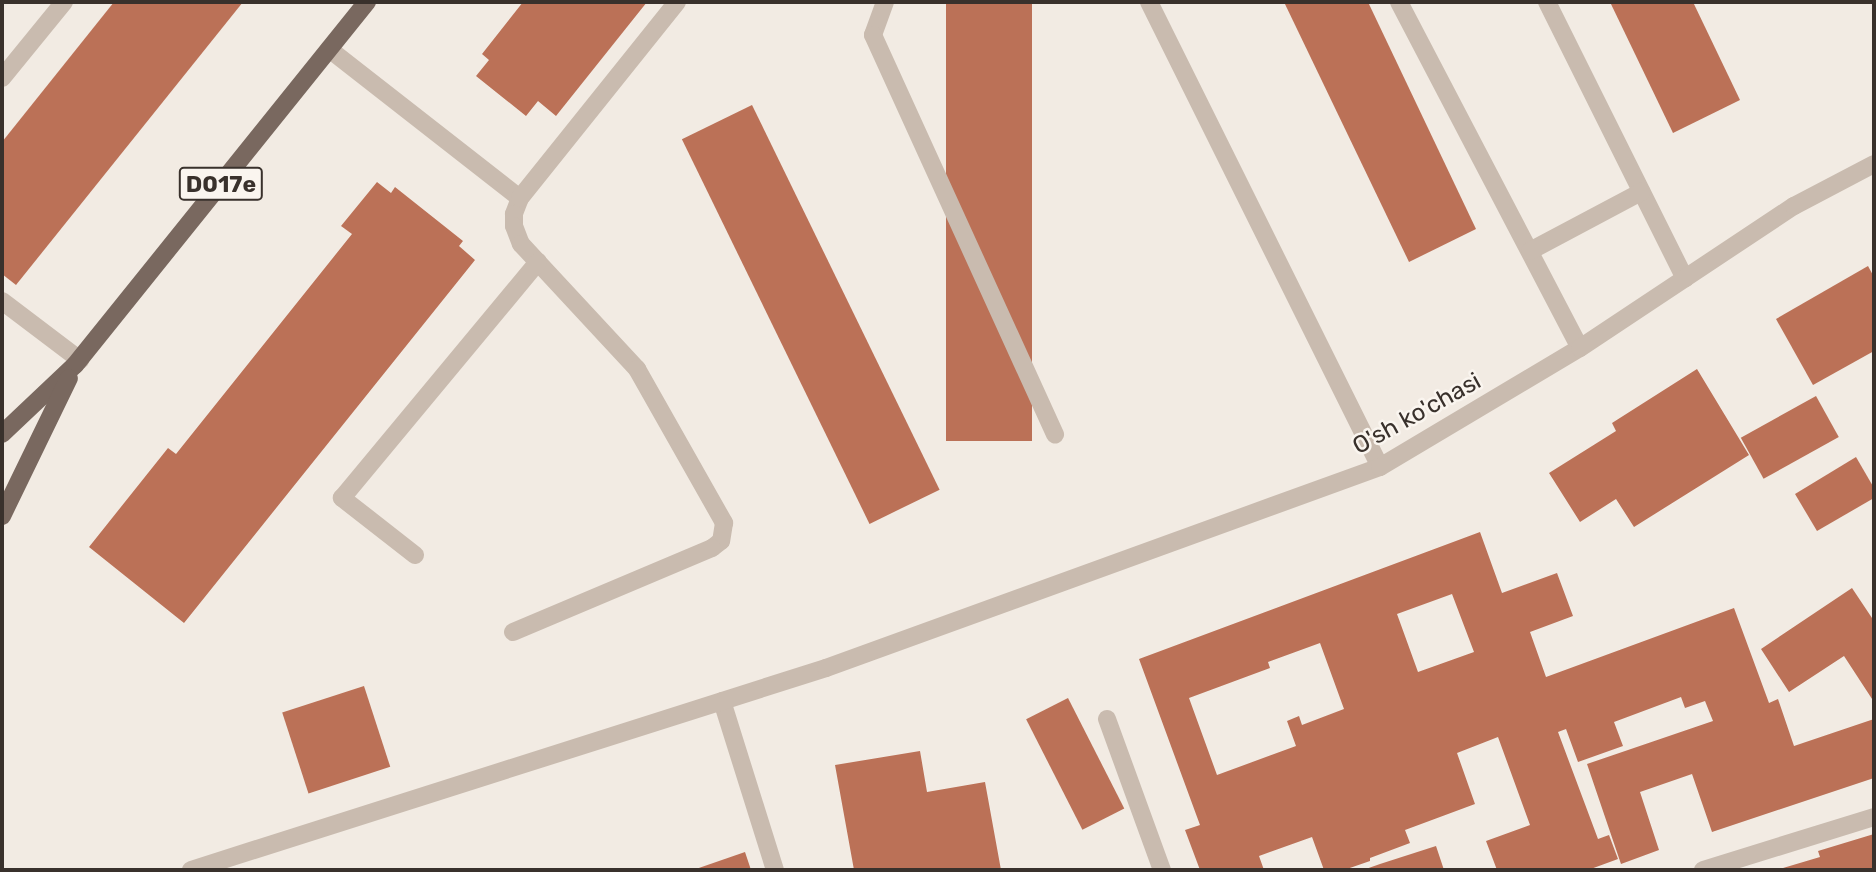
<!DOCTYPE html>
<style>
body{margin:0}
#map{position:relative;width:1876px;height:872px;overflow:hidden;background:#f2ebe3;font-family:Rubik,sans-serif}
div>[style]{position:absolute}
.building>*{inset:0;background:#bb7157;transform-origin:0 0}
.lane>*{height:18px;margin:-9px;padding:0 9px;transform-origin:9px;border-radius:9px;background:#c9bbaf}
.street>*{height:18px;margin:-9px;padding:0 9px;transform-origin:9px;border-radius:9px;background:#c9bbaf}
.primary>*{height:18px;margin:-9px;padding:0 9px;transform-origin:9px;border-radius:9px;background:#79685f}
span{translate:-50% -50%;white-space:nowrap;text-align:center;line-height:1.15;-webkit-text-stroke:5px #faf5ef;paint-order:stroke}
.shield-label span{padding:2px 5px;background:#faf5ef;border:2px solid;border-radius:5px;-webkit-text-stroke-width:0}
.shield-label{font-size:23px;color:#39312c;font-weight:700}
.street-label{font-size:24px;color:#39312c}
.frame{position:absolute;inset:0;border:4px solid #39312c;pointer-events:none}
</style>
<div id="map">
<div class="building">
<i style="clip-path:polygon(114px 2px,243px 2px,16px 285px,2px 274px,2px 142px)"></i>
<i style="clip-path:polygon(523px 2px,647px 2px,556px 116px,538px 101px,526px 116px,476px 76px,489px 60px,482px 54px)"></i>
<i style="left:946px;top:2px;width:86px;height:439px"></i>
<i style="clip-path:polygon(1284px 2px,1368px 2px,1476px 229px,1409px 262px)"></i>
<i style="clip-path:polygon(1610px 2px,1693px 2px,1740px 100px,1673px 133px)"></i>
<i style="left:752px;top:105px;width:428px;height:78px;rotate:64deg"></i>
<i style="clip-path:polygon(377px 182px,391px 193px,395px 187px,463px 241px,459px 246px,475px 260px,184px 623px,89px 547px,168px 448px,176px 454px,352px 234px,341px 226px)"></i>
<i style="clip-path:polygon(1868px 266px,1874px 277px,1874px 351px,1813px 385px,1776px 319px)"></i>
<i style="clip-path:polygon(1697px 369px,1749px 455px,1634px 527px,1616px 499px,1580px 522px,1549px 473px,1616px 431px,1612px 423px)"></i>
<i style="left:1816px;top:396px;width:47px;height:86px;rotate:61deg"></i>
<i style="clip-path:polygon(1856px 457px,1874px 488px,1874px 498px,1817px 531px,1795px 494px)"></i>
<i style="clip-path:polygon(evenodd,1480px 532px,1502px 593px,1557px 573px,1573px 616px,1530px 632px,1546px 677px,1734px 608px,1769px 703px,1778px 699px,1794px 746px,1874px 719px,1874px 778px,1712px 832px,1692px 774px,1640px 792px,1659px 850px,1621px 864px,1587px 764px,1713px 721px,1705px 701px,1685px 708px,1681px 697px,1614px 722px,1623px 746px,1578px 762px,1566px 729px,1558px 732px,1598px 839px,1609px 835px,1618px 859px,1588px 870px,1497px 870px,1486px 841px,1530px 825px,1498px 737px,1457px 753px,1475px 804px,1405px 830px,1410px 843px,1370px 858px,1370px 861px,1344px 870px,1324px 870px,1312px 837px,1259px 856px,1264px 870px,1200px 870px,1185px 830px,1200px 825px,1139px 659px,1480px 532px,1452px 594px,1474px 652px,1418px 672px,1397px 614px,1452px 594px,1480px 532px,1320px 643px,1344px 709px,1302px 725px,1299px 716px,1287px 721px,1296px 746px,1217px 775px,1189px 698px,1270px 668px,1268px 662px,1320px 643px)"></i>
<i style="clip-path:polygon(1852px 588px,1874px 621px,1874px 702px,1844px 656px,1789px 692px,1761px 649px)"></i>
<i style="left:364px;top:686px;width:85px;height:86px;rotate:72deg"></i>
<i style="left:1068px;top:698px;width:124px;height:47px;rotate:63deg"></i>
<i style="clip-path:polygon(920px 751px,927px 792px,985px 782px,1001px 870px,854px 870px,835px 765px)"></i>
<i style="clip-path:polygon(1874px 834px,1874px 870px,1776px 870px,1820px 857px,1818px 851px)"></i>
<i style="clip-path:polygon(1436px 846px,1444px 870px,1363px 870px,1380px 864px)"></i>
<i style="clip-path:polygon(745px 852px,751px 870px,693px 870px)"></i>
</div>
<div class="lane">
<i style="left:1399px;top:2px;width:390px;rotate:62.4deg"></i>
<i style="left:1547px;top:2px;width:309px;rotate:63.5deg"></i>
<i style="left:329px;top:49px;width:242px;rotate:38deg"></i>
<i style="left:520px;top:198px;width:17px;rotate:111deg"></i>
<i style="left:514px;top:214px;width:12px;rotate:90deg"></i>
<i style="left:514px;top:226px;width:19px;rotate:69deg"></i>
<i style="left:521px;top:244px;width:171px;rotate:47.1deg"></i>
<i style="left:637px;top:369px;width:177px;rotate:60.5deg"></i>
<i style="left:724px;top:523px;width:18px;rotate:99deg"></i>
<i style="left:721px;top:541px;width:11px;rotate:142deg"></i>
<i style="left:712px;top:548px;width:216px;rotate:157.1deg"></i>
<i style="left:520px;top:198px;width:251px;rotate:-51.3deg"></i>
<i style="left:1530px;top:251px;width:126px;rotate:-28deg"></i>
<i style="left:415px;top:555px;width:93px;rotate:-142deg"></i>
<i style="left:342px;top:498px;width:307px;rotate:-50.3deg"></i>
<i style="left:722px;top:701px;width:177px;rotate:72.6deg"></i>
<i style="left:1107px;top:719px;width:161px;rotate:70deg"></i>
</div>
<div class="street">
<i style="left:885px;top:2px;width:35px;rotate:110deg"></i>
<i style="left:873px;top:35px;width:439px;rotate:65.5deg"></i>
<i style="left:1149px;top:2px;width:519px;rotate:63.58deg"></i>
<i style="left:2px;top:78px;width:98px;rotate:-50.8deg"></i>
<i style="left:2px;top:301px;width:98px;rotate:37.1deg"></i>
<i style="left:191px;top:870px;width:666px;rotate:-17.65deg"></i>
<i style="left:826px;top:668px;width:589px;rotate:-19.94deg"></i>
<i style="left:1380px;top:467px;width:233px;rotate:-30.8deg"></i>
<i style="left:1580px;top:348px;width:257px;rotate:-33.6deg"></i>
<i style="left:1794px;top:206px;width:90px;rotate:-27.7deg"></i>
<i style="left:1703px;top:870px;width:179px;rotate:-17.2deg"></i>
</div>
<div class="primary">
<i style="left:2px;top:434px;width:100px;rotate:-43.4deg"></i>
<i style="left:75px;top:365px;width:466px;rotate:-51.2deg"></i>
<i style="left:2px;top:516px;width:153px;rotate:-64.1deg"></i>
</div>
<div class="shield-label">
<span style="left:221px;top:184px">D017e</span>
</div>
<div class="street-label">
<span style="left:1417px;top:414px;rotate:-29deg">O'sh ko'chasi</span>
</div>
<div class="frame"></div>
</div>
